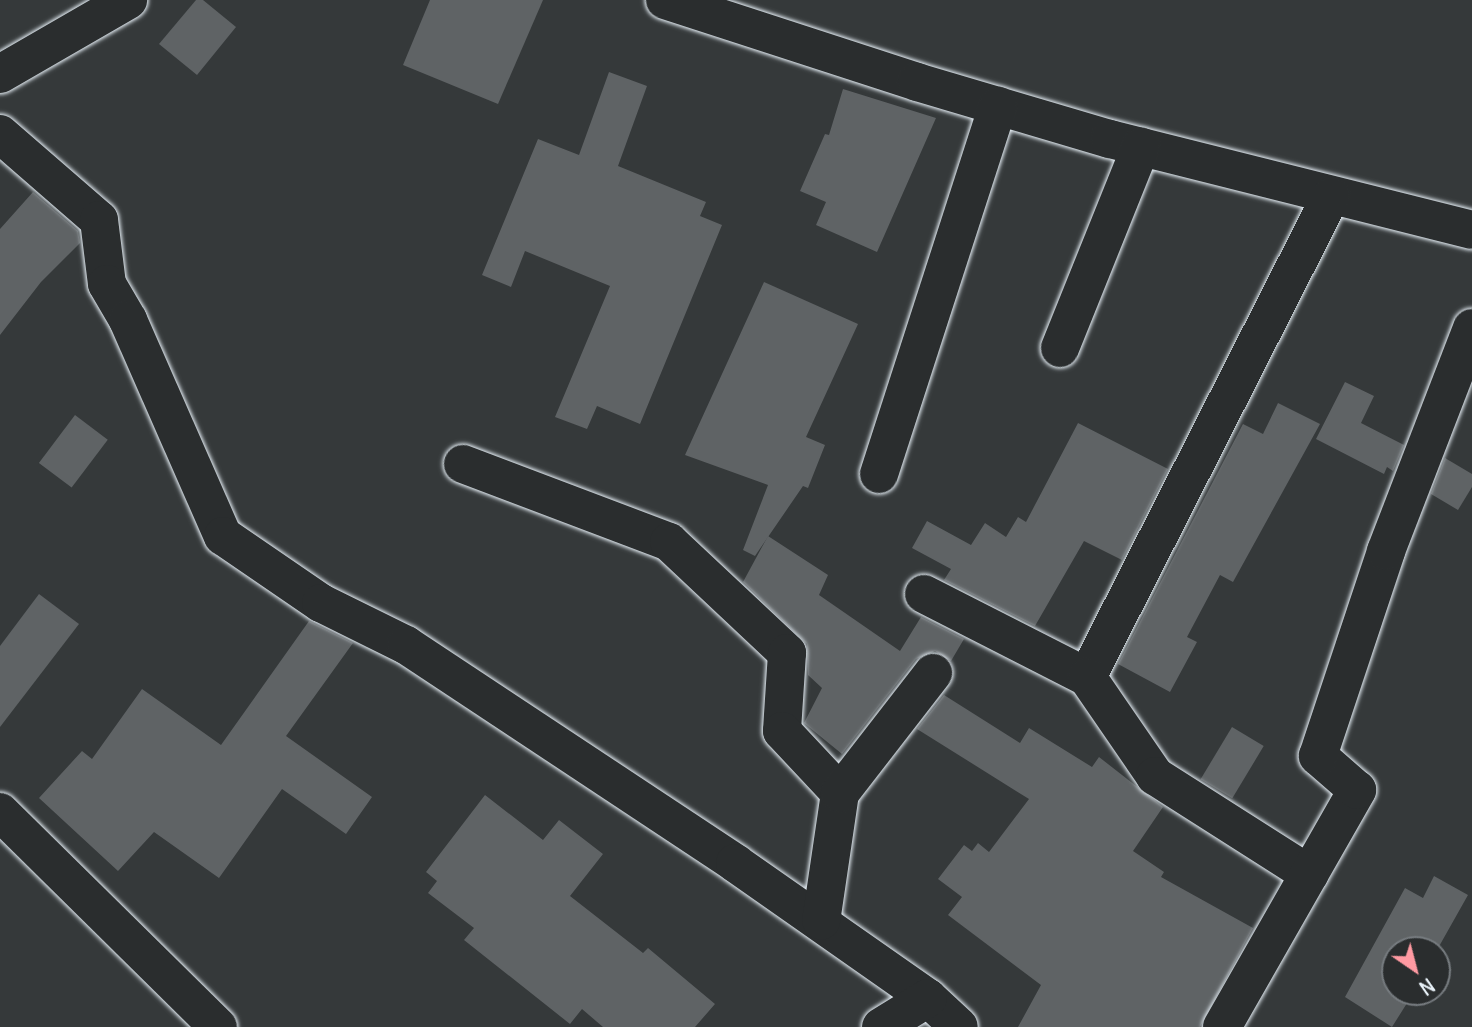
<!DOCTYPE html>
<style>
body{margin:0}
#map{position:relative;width:1472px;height:1027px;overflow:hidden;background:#35393a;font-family:Delius,sans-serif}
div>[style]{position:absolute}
.building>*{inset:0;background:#5f6365;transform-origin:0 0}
.roads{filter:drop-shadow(0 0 2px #e8f1f8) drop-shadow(0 0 2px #e8f1f8)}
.street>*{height:38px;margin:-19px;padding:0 19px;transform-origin:19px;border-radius:19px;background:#2a2d2e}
span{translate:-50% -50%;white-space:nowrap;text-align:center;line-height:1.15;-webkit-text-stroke:7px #2a2d2e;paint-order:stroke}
.north{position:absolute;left:1381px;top:936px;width:70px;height:70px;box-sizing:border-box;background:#2a2d2e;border:2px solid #767b7f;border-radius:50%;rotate:145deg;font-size:19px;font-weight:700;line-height:28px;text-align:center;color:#e8f1f8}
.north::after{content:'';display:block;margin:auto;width:24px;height:32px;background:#ff9aa2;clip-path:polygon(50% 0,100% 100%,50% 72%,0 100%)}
</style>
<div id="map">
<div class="building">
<i style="clip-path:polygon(196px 0,203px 0,236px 27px,197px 75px,159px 44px)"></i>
<i style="clip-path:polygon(430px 0,543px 0,498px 104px,403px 65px)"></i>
<i style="clip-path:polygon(609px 72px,647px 86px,618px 166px,706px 202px,700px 216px,722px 225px,640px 424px,597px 406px,587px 429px,555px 417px,610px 286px,525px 251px,511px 287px,482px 275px,538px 139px,579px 155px)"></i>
<i style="clip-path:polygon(843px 89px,936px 118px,877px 252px,816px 225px,826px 202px,800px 191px,825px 134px,829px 135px)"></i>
<i style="clip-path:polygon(33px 192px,78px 231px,80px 243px,41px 282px,0 335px,0 229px)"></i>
<i style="clip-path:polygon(764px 282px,858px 324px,806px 437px,825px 445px,808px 488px,803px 486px,755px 556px,743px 550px,768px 485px,685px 455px)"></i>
<i style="clip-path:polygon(1345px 382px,1374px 396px,1361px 423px,1404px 445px,1393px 471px,1387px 467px,1384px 474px,1316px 439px)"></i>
<i style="clip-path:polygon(1278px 403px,1320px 424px,1233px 582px,1220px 575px,1187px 637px,1197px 642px,1170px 692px,1118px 664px,1243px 424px,1263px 434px)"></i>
<i style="left:75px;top:415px;width:41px;height:60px;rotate:37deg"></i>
<i style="clip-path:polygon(1078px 423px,1168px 469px,1122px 560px,1084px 541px,1035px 626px,944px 580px,951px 569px,912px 548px,927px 521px,971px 545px,985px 523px,1006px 537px,1018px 517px,1026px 522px)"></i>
<i style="clip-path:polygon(1445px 458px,1472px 474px,1472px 487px,1458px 510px,1431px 494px)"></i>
<i style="clip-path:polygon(768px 536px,828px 575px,819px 595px,900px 651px,921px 617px,964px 639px,951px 661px,935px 651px,916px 659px,842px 754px,804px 723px,822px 688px,808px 675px,807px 644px,743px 582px)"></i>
<i style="clip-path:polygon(39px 594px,79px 624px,0 727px,0 646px)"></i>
<i style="clip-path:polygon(309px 621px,353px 643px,286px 736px,372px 797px,346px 834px,282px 789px,219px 878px,154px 832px,118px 871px,39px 798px,82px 751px,92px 759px,142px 689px,221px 745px)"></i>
<i style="clip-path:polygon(944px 695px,1020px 743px,1029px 728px,1092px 767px,1099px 757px,1163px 807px,1133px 851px,1164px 872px,1161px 877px,1253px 928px,1200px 1027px,1018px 1027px,1041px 985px,948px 915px,962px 897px,938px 879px,964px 845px,972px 851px,978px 843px,989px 852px,1029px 799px,917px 729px)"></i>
<i style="left:1232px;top:727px;width:37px;height:61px;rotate:31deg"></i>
<i style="clip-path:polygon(485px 795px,543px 840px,559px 820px,603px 854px,570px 896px,643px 953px,648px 948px,715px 1004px,695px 1027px,603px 1027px,582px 1009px,570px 1024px,464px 940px,474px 928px,428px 893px,437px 881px,426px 872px)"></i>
<i style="clip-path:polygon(1434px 876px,1468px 895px,1437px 950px,1395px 950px,1395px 992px,1414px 992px,1392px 1027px,1345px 997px,1405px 888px,1423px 898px)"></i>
</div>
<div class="roads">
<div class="street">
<i style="left:665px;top:0;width:265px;rotate:18deg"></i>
<i style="left:917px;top:82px;width:201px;rotate:16.5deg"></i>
<i style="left:1110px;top:139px;width:373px;rotate:14.1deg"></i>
<i style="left:0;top:74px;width:148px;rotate:-30deg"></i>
<i style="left:0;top:134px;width:131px;rotate:41deg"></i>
<i style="left:99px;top:220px;width:64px;rotate:82.9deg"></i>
<i style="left:107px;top:284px;width:42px;rotate:59.7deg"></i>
<i style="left:128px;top:320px;width:236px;rotate:66.3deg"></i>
<i style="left:223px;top:536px;width:119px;rotate:34.4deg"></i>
<i style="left:321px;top:603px;width:95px;rotate:26.3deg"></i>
<i style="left:406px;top:645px;width:395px;rotate:33.5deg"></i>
<i style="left:735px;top:863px;width:236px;rotate:35deg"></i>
<i style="left:928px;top:998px;width:42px;rotate:43.1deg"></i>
<i style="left:1060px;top:348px;width:217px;rotate:-68.1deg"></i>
<i style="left:463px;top:464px;width:220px;rotate:20.7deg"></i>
<i style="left:669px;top:542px;width:162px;rotate:43.2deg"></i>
<i style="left:787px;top:653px;width:78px;rotate:93.7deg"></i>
<i style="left:782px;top:731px;width:85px;rotate:46.9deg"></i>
<i style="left:840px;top:793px;width:129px;rotate:98.4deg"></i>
<i style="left:879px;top:474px;width:387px;rotate:-72.1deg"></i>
<i style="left:924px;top:594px;width:183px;rotate:27deg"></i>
<i style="left:1087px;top:677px;width:539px;rotate:-63.1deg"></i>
<i style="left:1087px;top:677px;width:120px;rotate:55.5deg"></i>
<i style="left:1155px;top:776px;width:183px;rotate:32.5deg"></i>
<i style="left:840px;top:793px;width:152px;rotate:-52.2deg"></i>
<i style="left:0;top:812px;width:306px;rotate:44.6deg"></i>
<i style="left:881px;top:1027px;width:55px;rotate:-31.7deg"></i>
<i style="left:1222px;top:1027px;width:273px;rotate:-60.3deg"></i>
<i style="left:1357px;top:790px;width:52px;rotate:-138.9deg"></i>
<i style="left:1318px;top:756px;width:216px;rotate:-71.6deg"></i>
<i style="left:1386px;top:551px;width:239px;rotate:-68.9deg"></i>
</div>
</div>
<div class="north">N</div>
</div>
